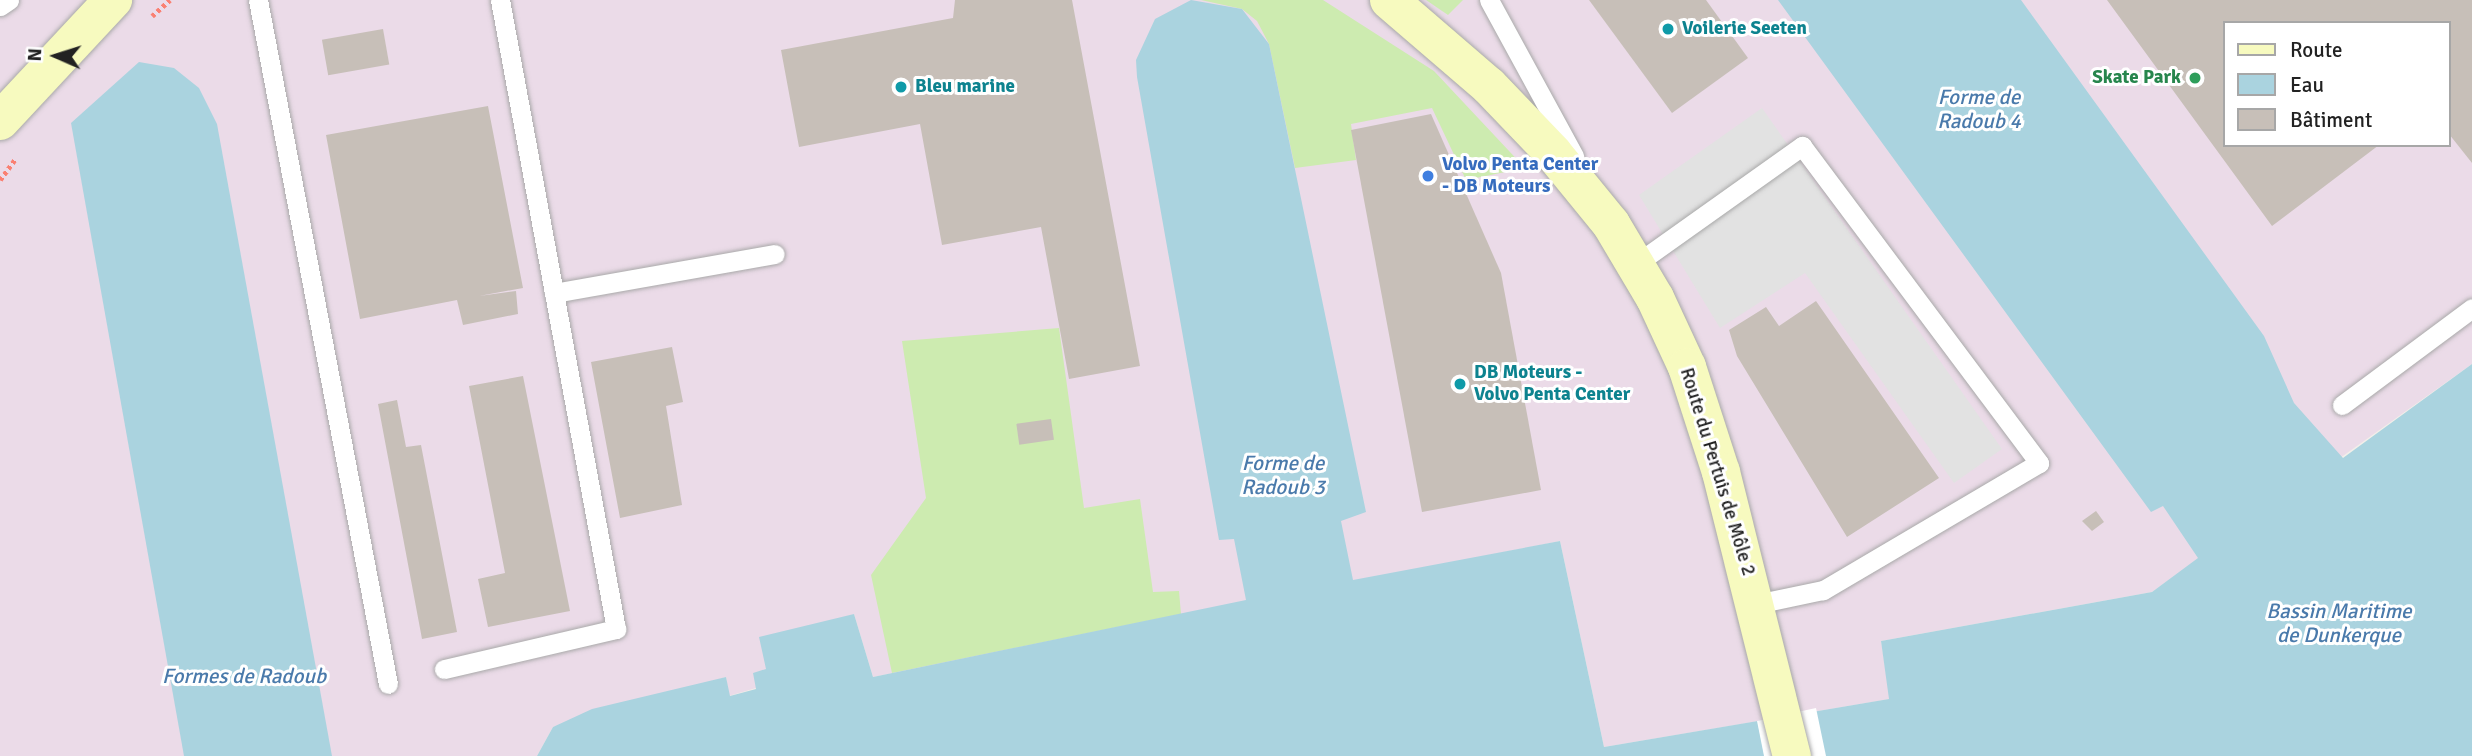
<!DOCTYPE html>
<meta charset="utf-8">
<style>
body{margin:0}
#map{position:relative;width:2472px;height:756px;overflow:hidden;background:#f2efe9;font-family:Signika,sans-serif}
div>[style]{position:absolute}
.industrial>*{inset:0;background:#ebdbe8}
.grass>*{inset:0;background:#cdebb0}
.parking>*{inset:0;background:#e2e2e2}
.water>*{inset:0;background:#aad3df}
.pier>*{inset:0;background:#fff}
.building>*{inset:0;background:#c7bfb8;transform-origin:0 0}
.path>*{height:4.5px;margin-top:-2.25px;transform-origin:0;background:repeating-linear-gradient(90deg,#fa8072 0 3.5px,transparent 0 7px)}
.roads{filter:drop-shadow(0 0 2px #a9a9a9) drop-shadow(0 0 2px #a9a9a9)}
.lane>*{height:19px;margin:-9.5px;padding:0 9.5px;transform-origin:9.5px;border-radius:9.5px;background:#fff}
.secondary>*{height:38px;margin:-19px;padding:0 19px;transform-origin:19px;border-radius:19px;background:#f7fabf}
.dots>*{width:19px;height:19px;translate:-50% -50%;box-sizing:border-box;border:4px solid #fff;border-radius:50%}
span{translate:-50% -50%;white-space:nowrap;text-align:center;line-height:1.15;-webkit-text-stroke:6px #fff;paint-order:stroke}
.culture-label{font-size:19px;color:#0d838f;font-weight:700}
.left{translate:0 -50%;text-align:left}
.leisure-label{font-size:19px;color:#27864d;font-weight:700}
.right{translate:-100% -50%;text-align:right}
.shop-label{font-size:19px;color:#366cbe;font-weight:700}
.street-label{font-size:19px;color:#222}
.water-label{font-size:21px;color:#4a7aab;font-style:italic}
.legend{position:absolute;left:2223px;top:21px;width:228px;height:126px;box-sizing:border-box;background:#fff;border:2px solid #a7a7a7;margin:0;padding:9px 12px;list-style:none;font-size:21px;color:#222}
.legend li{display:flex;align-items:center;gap:14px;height:35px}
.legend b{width:35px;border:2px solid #a7a7a7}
.north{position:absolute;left:21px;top:21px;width:70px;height:70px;-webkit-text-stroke:5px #fff;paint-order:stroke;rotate:273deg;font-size:19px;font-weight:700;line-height:28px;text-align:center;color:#222}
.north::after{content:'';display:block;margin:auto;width:24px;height:32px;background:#222;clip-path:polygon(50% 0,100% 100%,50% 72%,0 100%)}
</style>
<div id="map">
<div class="industrial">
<i style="clip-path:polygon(evenodd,0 0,2472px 0,2472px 364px,2152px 592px,1881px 641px,1890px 699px,1604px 747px,1560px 541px,873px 677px,854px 614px,766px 669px,756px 688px,729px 696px,726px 677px,553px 727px,537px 756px,0 756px,0 0,2225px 23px,2449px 23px,2449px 145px,2225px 145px,2225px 23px)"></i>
</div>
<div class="grass">
<i style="clip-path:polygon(1201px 0,1323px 0,1434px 71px,1525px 168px,1466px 180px,1432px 108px,1351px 124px,1356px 160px,1295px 168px,1269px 44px,1257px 21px,1242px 9px)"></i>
<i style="clip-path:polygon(1426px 0,1463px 0,1448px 15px)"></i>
<i style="clip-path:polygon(1059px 328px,1084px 508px,1140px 499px,1153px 592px,1179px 591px,1181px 614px,892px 673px,871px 575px,926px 498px,902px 341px)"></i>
</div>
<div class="parking">
<i style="clip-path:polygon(1762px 108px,2002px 449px,1954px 483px,1805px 273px,1720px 328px,1639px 195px)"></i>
</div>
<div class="water">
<i style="clip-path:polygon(1191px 0,1242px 9px,1269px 44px,1366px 512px,1341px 521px,1353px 580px,1560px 541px,1604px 747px,1889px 699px,1881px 641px,2152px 592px,2198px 558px,2163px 506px,2151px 512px,1778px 0,2021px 0,2264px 336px,2294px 403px,2343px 458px,2472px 364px,2472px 756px,537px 756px,553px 727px,592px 709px,726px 677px,730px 696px,756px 689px,753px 673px,766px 669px,759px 637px,854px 614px,873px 677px,1246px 600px,1234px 539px,1219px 540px,1137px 77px,1136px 60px,1155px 19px)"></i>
<i style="clip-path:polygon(139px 62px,174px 68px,199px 88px,217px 124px,332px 756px,184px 756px,71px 123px)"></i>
</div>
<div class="pier">
<i style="clip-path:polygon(1816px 708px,1826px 756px,1764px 756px,1757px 721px)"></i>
</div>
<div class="building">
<i style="clip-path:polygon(955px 0,1072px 0,1140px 366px,1069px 379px,1041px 227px,942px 245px,920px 124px,799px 147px,781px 50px,953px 18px)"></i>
<i style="clip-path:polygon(1589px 0,1706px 0,1748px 58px,1672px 113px)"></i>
<i style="clip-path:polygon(2107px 0,2472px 0,2472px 163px,2449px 134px,2449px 23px,2225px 23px,2225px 145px,2379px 145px,2272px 226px)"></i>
<i style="left:383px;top:29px;width:36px;height:62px;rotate:80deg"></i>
<i style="clip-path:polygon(488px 106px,523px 288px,479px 296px,516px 291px,518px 314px,463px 325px,457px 300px,360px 319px,326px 135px)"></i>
<i style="clip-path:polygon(1431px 114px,1501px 273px,1541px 490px,1422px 512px,1351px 130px)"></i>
<i style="clip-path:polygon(1816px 301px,1939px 478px,1847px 537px,1737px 356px,1729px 330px,1766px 307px,1779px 326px)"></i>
<i style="clip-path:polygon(672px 347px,683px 402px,666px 406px,682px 505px,620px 518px,591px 362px)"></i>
<i style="clip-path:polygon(523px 376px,570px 611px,488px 627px,478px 579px,505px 573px,469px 386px)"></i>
<i style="clip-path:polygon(397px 400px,406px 447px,421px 445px,457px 632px,422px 639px,378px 404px)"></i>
<i style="left:1051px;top:419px;width:21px;height:35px;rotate:82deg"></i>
<i style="clip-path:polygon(2096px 511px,2104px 522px,2092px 531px,2082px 521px)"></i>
</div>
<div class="path">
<i style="left:152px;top:16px;width:24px;rotate:-42deg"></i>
<i style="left:0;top:180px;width:27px;rotate:-54deg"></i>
</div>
<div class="roads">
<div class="lane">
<i style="left:258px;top:0;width:696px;rotate:79.24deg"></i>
<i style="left:1489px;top:0;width:178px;rotate:61.4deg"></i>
<i style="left:0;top:6px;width:11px;rotate:-34deg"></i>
<i style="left:1636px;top:264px;width:204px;rotate:-35.4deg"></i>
<i style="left:1802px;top:146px;width:396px;rotate:53.2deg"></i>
<i style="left:2039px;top:463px;width:251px;rotate:149.5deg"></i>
<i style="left:1823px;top:590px;width:68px;rotate:168.2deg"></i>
<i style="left:554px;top:293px;width:224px;rotate:-10deg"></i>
<i style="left:2342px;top:405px;width:162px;rotate:-36.7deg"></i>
<i style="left:444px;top:669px;width:177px;rotate:-13.1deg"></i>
<i style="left:616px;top:629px;width:640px;rotate:-100.45deg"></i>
</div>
<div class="secondary">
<i style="left:1389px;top:0;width:132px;rotate:40.7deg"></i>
<i style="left:1489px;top:86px;width:93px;rotate:46.3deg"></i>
<i style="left:1553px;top:153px;width:92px;rotate:50.8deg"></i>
<i style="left:1611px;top:224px;width:86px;rotate:59.3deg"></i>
<i style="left:1655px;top:298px;width:76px;rotate:65.1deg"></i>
<i style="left:1687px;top:367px;width:110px;rotate:72.1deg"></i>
<i style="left:1721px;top:472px;width:293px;rotate:76deg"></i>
<i style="left:0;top:121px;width:166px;rotate:-47deg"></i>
</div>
</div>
<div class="dots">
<i style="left:1668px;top:29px;background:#0f9aa8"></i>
<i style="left:2195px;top:78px;background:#2e9e5b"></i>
<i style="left:901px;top:87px;background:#0f9aa8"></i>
<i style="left:1428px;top:176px;background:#3f7fe0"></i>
<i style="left:1460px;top:384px;background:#0f9aa8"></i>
</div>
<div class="culture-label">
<span class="left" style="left:1682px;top:29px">Voilerie Seeten</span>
<span class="left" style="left:915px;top:87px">Bleu marine</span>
<span class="left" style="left:1474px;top:384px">DB Moteurs -<br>Volvo Penta Center</span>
</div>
<div class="leisure-label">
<span class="right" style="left:2181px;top:78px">Skate Park</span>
</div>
<div class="shop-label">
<span class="left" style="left:1442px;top:176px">Volvo Penta Center<br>- DB Moteurs</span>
</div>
<div class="street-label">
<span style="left:1717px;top:472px;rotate:73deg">Route du Pertuis de Môle 2</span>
</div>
<div class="water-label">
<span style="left:1979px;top:109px">Forme de<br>Radoub 4</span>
<span style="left:1283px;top:475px">Forme de<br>Radoub 3</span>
<span style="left:2339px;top:623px">Bassin Maritime<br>de Dunkerque</span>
<span style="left:244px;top:676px">Formes de Radoub</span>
</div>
<ul class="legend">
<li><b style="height:9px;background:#f7fabf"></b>Route</li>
<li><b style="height:19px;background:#aad3df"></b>Eau</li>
<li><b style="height:19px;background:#c7bfb8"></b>Bâtiment</li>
</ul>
<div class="north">N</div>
</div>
